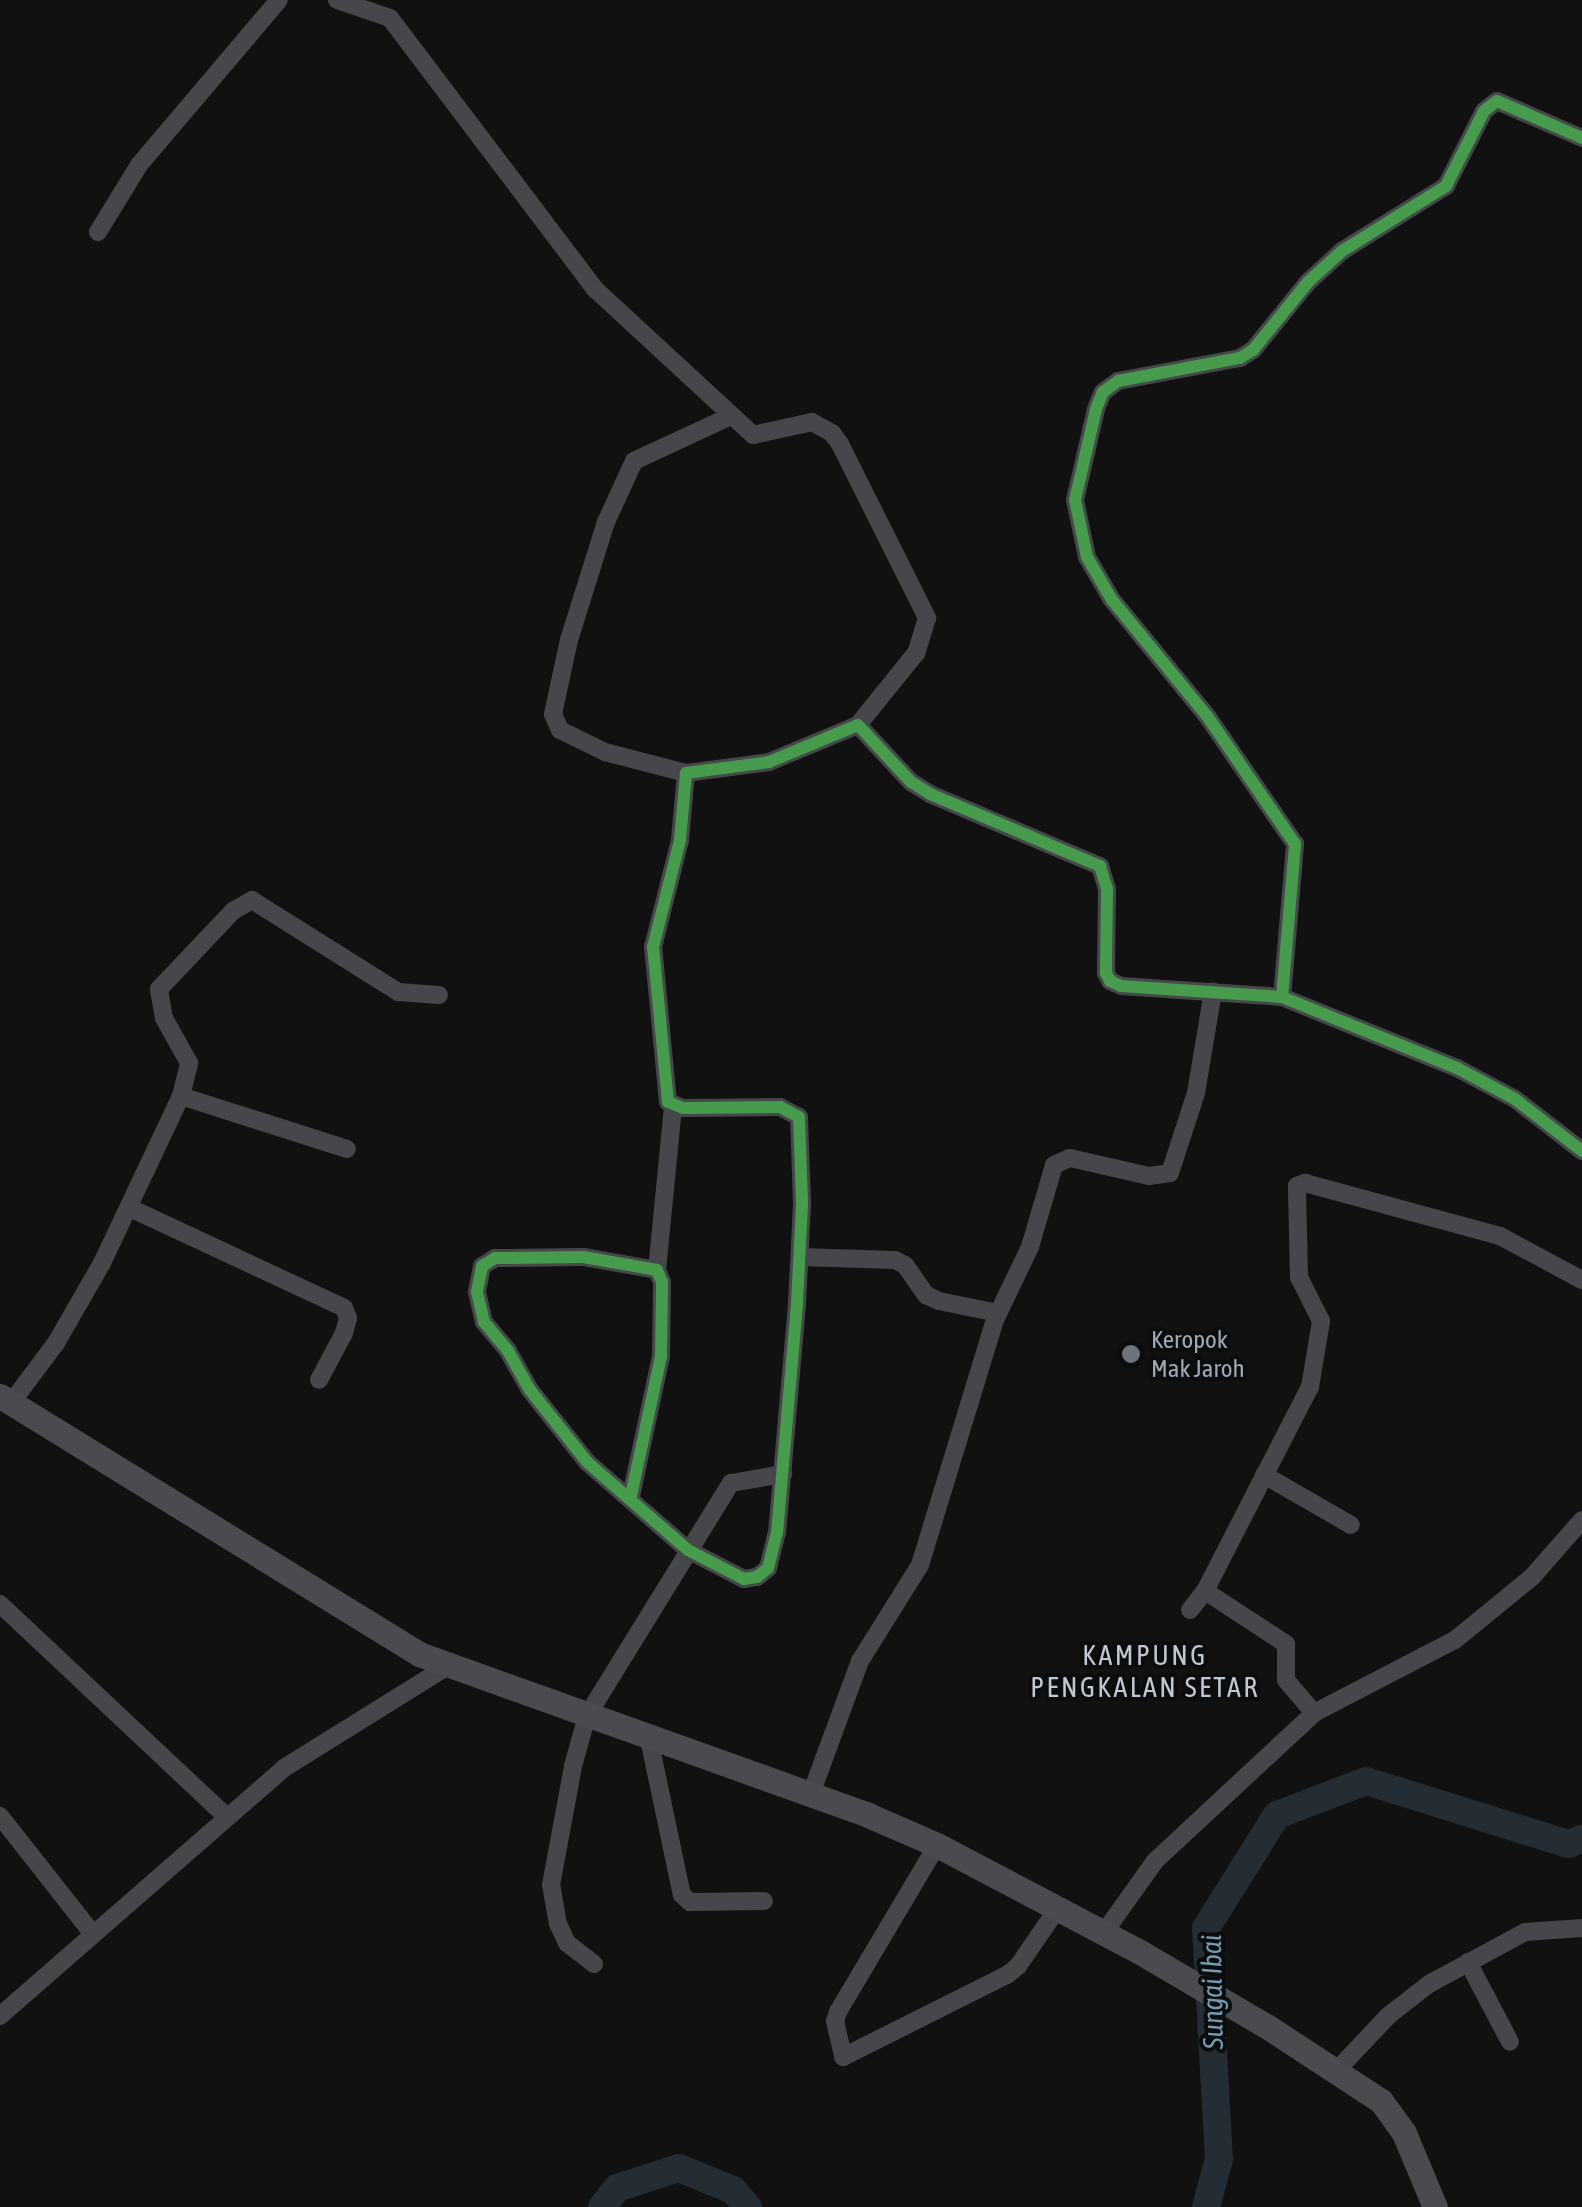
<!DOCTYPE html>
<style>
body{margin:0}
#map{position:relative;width:1582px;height:2207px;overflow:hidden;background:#111;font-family:"Asap Condensed",sans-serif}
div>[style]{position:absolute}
.river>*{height:28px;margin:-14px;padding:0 14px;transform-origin:14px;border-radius:14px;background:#242d33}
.minor>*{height:18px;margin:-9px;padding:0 9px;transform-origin:9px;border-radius:9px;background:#45474a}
.secondary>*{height:25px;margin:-12.5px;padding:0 12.5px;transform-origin:12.5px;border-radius:12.5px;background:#494b4e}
.cycleway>*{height:12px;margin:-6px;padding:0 6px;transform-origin:6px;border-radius:6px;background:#469c4c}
.dots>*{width:28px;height:28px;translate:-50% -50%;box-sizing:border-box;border:5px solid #0b0c0d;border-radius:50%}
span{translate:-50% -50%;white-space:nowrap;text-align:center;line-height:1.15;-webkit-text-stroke:8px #0b0c0d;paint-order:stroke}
.poi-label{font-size:25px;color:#a1a8b4}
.left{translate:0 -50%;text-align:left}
.neighbourhood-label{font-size:28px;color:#c2c7cf;letter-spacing:2.5px}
.water-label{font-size:28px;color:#759ab1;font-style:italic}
</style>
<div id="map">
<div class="river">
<i style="left:602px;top:2207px;width:24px;rotate:-52deg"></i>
<i style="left:617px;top:2188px;width:65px;rotate:-17.9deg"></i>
<i style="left:679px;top:2168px;width:58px;rotate:22.2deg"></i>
<i style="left:733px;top:2190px;width:23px;rotate:49deg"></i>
<i style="left:1206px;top:2207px;width:50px;rotate:-74.8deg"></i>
<i style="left:1219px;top:2159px;width:231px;rotate:-93.2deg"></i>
<i style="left:1206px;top:1928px;width:133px;rotate:-57.9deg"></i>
<i style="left:1277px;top:1815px;width:95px;rotate:-20.9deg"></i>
<i style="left:1366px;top:1781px;width:212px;rotate:17.3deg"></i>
<i style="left:1568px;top:1844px;width:15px;rotate:-20deg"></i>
</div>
<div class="minor">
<i style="left:337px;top:0;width:56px;rotate:18.8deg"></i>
<i style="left:390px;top:18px;width:341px;rotate:52.9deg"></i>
<i style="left:596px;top:290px;width:214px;rotate:42.7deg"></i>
<i style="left:753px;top:435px;width:60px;rotate:-12.4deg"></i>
<i style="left:812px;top:422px;width:23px;rotate:29deg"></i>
<i style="left:832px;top:433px;width:14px;rotate:54deg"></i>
<i style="left:840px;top:444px;width:195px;rotate:63.4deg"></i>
<i style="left:927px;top:618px;width:37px;rotate:107deg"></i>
<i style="left:916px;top:653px;width:92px;rotate:128.9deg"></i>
<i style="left:98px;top:232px;width:79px;rotate:-58.5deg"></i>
<i style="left:139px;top:165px;width:216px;rotate:-49.7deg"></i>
<i style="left:686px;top:773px;width:84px;rotate:-165.5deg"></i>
<i style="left:605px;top:752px;width:50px;rotate:-153.9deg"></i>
<i style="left:560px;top:730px;width:17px;rotate:-114deg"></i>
<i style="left:553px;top:714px;width:76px;rotate:-77.8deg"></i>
<i style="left:569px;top:640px;width:124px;rotate:-72.6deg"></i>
<i style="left:606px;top:522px;width:67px;rotate:-65.3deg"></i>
<i style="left:634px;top:461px;width:107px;rotate:-24.9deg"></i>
<i style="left:1282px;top:997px;width:154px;rotate:-85.1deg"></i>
<i style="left:1295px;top:844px;width:155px;rotate:-124.5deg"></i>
<i style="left:1207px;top:716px;width:150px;rotate:-129.3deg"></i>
<i style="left:1112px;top:600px;width:50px;rotate:-120.2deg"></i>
<i style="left:1087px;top:557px;width:58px;rotate:-101.9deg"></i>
<i style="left:1075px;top:500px;width:93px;rotate:-77deg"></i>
<i style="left:1096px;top:409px;width:18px;rotate:-68deg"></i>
<i style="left:1103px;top:392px;width:19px;rotate:-36deg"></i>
<i style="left:1118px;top:381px;width:124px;rotate:-10.7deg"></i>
<i style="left:1240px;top:358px;width:15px;rotate:-32deg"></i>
<i style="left:1253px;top:350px;width:87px;rotate:-51deg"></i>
<i style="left:1308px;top:282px;width:46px;rotate:-42.4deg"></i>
<i style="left:1342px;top:251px;width:123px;rotate:-32deg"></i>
<i style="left:1446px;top:186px;width:84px;rotate:-63.1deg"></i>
<i style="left:1484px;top:111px;width:16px;rotate:-38deg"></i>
<i style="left:1497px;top:101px;width:93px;rotate:23.5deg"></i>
<i style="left:181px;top:1096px;width:174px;rotate:17.7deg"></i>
<i style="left:130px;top:1208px;width:236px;rotate:25deg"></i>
<i style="left:344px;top:1308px;width:11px;rotate:68deg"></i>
<i style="left:348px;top:1318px;width:16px;rotate:105deg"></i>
<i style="left:344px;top:1333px;width:53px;rotate:118deg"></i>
<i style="left:800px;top:1257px;width:95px;rotate:1.8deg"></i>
<i style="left:895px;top:1260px;width:11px;rotate:27deg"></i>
<i style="left:905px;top:1265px;width:37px;rotate:55deg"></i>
<i style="left:926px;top:1295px;width:14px;rotate:25deg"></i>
<i style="left:939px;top:1301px;width:60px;rotate:11.5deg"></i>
<i style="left:657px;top:1270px;width:164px;rotate:-84.4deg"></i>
<i style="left:11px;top:1403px;width:75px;rotate:-53.1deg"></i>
<i style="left:56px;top:1343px;width:92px;rotate:-60.1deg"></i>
<i style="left:102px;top:1263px;width:185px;rotate:-64.7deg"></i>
<i style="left:181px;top:1096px;width:34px;rotate:-76deg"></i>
<i style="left:189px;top:1063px;width:51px;rotate:-119.1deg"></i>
<i style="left:164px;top:1018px;width:29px;rotate:-100deg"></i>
<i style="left:159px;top:989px;width:108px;rotate:-46.5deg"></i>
<i style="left:233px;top:911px;width:22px;rotate:-30deg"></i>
<i style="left:252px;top:900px;width:173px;rotate:32.2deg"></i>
<i style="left:398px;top:992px;width:41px;rotate:4.2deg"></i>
<i style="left:1264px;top:1475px;width:100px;rotate:29.9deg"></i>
<i style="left:631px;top:1496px;width:143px;rotate:-77.9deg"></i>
<i style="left:661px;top:1356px;width:74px;rotate:-89.2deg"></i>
<i style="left:662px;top:1282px;width:13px;rotate:-113deg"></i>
<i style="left:657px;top:1270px;width:75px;rotate:-170deg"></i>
<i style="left:583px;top:1257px;width:88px;rotate:179.3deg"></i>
<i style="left:495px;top:1258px;width:15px;rotate:148deg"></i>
<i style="left:482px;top:1266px;width:26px;rotate:101deg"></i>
<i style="left:477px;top:1292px;width:31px;rotate:77deg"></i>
<i style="left:484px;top:1322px;width:38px;rotate:50deg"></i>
<i style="left:508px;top:1351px;width:45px;rotate:60.6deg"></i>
<i style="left:530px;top:1390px;width:92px;rotate:51.6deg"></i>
<i style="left:587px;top:1462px;width:134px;rotate:41.1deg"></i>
<i style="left:688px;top:1550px;width:63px;rotate:27.4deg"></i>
<i style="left:744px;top:1579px;width:13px;rotate:-9deg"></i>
<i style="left:757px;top:1577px;width:14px;rotate:-39deg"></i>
<i style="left:768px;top:1568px;width:36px;rotate:-76deg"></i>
<i style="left:777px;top:1533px;width:231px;rotate:-85deg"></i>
<i style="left:797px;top:1303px;width:100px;rotate:-87.1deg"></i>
<i style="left:802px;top:1203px;width:86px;rotate:-92deg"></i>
<i style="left:799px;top:1117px;width:21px;rotate:-152deg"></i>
<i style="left:780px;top:1107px;width:97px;rotate:179.4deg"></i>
<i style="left:683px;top:1108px;width:16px;rotate:-158deg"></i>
<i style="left:668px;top:1102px;width:156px;rotate:-95.5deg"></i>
<i style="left:653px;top:947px;width:110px;rotate:-75.8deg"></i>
<i style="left:680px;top:840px;width:67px;rotate:-84.9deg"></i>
<i style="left:686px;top:773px;width:84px;rotate:-7.5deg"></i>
<i style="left:769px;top:762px;width:96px;rotate:-22.6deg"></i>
<i style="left:858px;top:725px;width:78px;rotate:47.1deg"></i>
<i style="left:911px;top:782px;width:22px;rotate:32deg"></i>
<i style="left:930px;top:794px;width:185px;rotate:23deg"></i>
<i style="left:1100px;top:866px;width:24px;rotate:73deg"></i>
<i style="left:1107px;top:889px;width:84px;rotate:90.7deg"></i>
<i style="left:1106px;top:973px;width:9px;rotate:63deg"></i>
<i style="left:1110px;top:981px;width:12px;rotate:24deg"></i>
<i style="left:1121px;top:986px;width:161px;rotate:3.9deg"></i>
<i style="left:1282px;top:997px;width:189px;rotate:22.1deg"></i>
<i style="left:1457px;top:1068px;width:66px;rotate:28.1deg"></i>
<i style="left:1515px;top:1099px;width:85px;rotate:37.8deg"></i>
<i style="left:1205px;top:1591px;width:97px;rotate:33.2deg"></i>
<i style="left:1286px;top:1644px;width:36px;rotate:90deg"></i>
<i style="left:1286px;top:1680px;width:43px;rotate:49.7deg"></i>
<i style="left:0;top:1604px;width:311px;rotate:43.2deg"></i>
<i style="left:1190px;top:1610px;width:24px;rotate:-52deg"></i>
<i style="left:1205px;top:1591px;width:229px;rotate:-62.8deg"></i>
<i style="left:1310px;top:1387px;width:67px;rotate:-80.5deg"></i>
<i style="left:1321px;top:1321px;width:49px;rotate:-116.6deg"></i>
<i style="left:1299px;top:1277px;width:91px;rotate:-91.3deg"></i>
<i style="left:1297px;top:1186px;width:9px;rotate:-21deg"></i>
<i style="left:1305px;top:1183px;width:202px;rotate:15.2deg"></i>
<i style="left:1500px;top:1236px;width:93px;rotate:28.2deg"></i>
<i style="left:649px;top:1739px;width:159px;rotate:78.1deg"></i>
<i style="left:682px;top:1895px;width:11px;rotate:41deg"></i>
<i style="left:690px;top:1902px;width:74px;rotate:-0.8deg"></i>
<i style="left:811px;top:1794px;width:142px;rotate:-69.8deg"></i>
<i style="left:860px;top:1661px;width:113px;rotate:-58deg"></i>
<i style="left:920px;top:1565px;width:256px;rotate:-73deg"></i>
<i style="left:995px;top:1320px;width:81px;rotate:-64.4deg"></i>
<i style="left:1030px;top:1247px;width:85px;rotate:-73.7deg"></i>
<i style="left:1054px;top:1165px;width:17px;rotate:-24deg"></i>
<i style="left:1070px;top:1158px;width:81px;rotate:12.8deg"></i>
<i style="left:1149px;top:1176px;width:21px;rotate:-8deg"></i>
<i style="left:1170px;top:1173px;width:84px;rotate:-72deg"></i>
<i style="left:1196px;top:1093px;width:103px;rotate:-80.5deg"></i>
<i style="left:0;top:1816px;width:150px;rotate:51.8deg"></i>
<i style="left:937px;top:1845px;width:194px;rotate:120.7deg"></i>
<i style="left:838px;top:2012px;width:9px;rotate:108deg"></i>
<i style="left:835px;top:2021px;width:37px;rotate:77deg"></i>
<i style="left:843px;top:2057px;width:183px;rotate:-26.6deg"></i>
<i style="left:1007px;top:1975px;width:14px;rotate:-39deg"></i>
<i style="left:1018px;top:1966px;width:70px;rotate:-55.4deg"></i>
<i style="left:1103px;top:1934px;width:90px;rotate:-54.5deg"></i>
<i style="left:1155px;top:1861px;width:217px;rotate:-42.9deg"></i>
<i style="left:1314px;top:1713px;width:159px;rotate:-27.4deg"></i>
<i style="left:1455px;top:1640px;width:99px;rotate:-39.3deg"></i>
<i style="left:1532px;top:1577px;width:76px;rotate:-48.7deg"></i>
<i style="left:1468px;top:1962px;width:90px;rotate:62.3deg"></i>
<i style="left:594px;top:1964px;width:34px;rotate:-142deg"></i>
<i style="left:567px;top:1943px;width:21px;rotate:-115deg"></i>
<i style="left:558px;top:1924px;width:40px;rotate:-100deg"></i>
<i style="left:551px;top:1885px;width:121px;rotate:-79.5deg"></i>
<i style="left:573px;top:1766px;width:52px;rotate:-74.4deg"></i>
<i style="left:587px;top:1716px;width:274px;rotate:-58.3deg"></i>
<i style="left:731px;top:1483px;width:53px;rotate:-9.8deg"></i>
<i style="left:0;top:2016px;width:377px;rotate:-41.1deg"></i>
<i style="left:284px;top:1768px;width:193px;rotate:-31.9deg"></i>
<i style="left:1337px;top:2070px;width:74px;rotate:-46.6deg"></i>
<i style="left:1388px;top:2016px;width:52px;rotate:-38deg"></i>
<i style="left:1429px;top:1984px;width:109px;rotate:-28.4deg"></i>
<i style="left:1525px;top:1932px;width:57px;rotate:-4deg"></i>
</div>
<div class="secondary">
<i style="left:0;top:1396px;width:492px;rotate:31.6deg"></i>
<i style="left:419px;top:1654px;width:477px;rotate:19.7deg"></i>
<i style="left:868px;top:1815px;width:75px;rotate:23.5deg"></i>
<i style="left:937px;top:1845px;width:229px;rotate:27.8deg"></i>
<i style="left:1140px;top:1952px;width:148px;rotate:30.4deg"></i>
<i style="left:1268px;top:2027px;width:135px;rotate:33.2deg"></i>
<i style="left:1381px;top:2101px;width:39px;rotate:54deg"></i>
<i style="left:1404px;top:2133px;width:80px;rotate:67.3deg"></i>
</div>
<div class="cycleway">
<i style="left:1282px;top:997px;width:154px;rotate:-85.1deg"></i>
<i style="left:1295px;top:844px;width:155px;rotate:-124.5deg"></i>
<i style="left:1207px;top:716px;width:150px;rotate:-129.3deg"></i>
<i style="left:1112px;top:600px;width:50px;rotate:-120.2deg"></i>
<i style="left:1087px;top:557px;width:58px;rotate:-101.9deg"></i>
<i style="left:1075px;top:500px;width:93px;rotate:-77deg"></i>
<i style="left:1096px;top:409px;width:18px;rotate:-68deg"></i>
<i style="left:1103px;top:392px;width:19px;rotate:-36deg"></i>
<i style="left:1118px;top:381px;width:124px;rotate:-10.7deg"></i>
<i style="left:1240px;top:358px;width:15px;rotate:-32deg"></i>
<i style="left:1253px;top:350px;width:87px;rotate:-51deg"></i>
<i style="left:1308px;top:282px;width:46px;rotate:-42.4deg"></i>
<i style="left:1342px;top:251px;width:123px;rotate:-32deg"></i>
<i style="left:1446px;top:186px;width:84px;rotate:-63.1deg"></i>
<i style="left:1484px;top:111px;width:16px;rotate:-38deg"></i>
<i style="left:1497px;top:101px;width:93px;rotate:23.5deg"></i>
<i style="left:631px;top:1496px;width:143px;rotate:-77.9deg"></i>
<i style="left:661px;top:1356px;width:74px;rotate:-89.2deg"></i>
<i style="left:662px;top:1282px;width:13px;rotate:-113deg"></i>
<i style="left:657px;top:1270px;width:75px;rotate:-170deg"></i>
<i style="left:583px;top:1257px;width:88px;rotate:179.3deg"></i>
<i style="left:495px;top:1258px;width:15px;rotate:148deg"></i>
<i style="left:482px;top:1266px;width:26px;rotate:101deg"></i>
<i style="left:477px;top:1292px;width:31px;rotate:77deg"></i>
<i style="left:484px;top:1322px;width:38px;rotate:50deg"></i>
<i style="left:508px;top:1351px;width:45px;rotate:60.6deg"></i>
<i style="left:530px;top:1390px;width:92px;rotate:51.6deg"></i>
<i style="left:587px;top:1462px;width:134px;rotate:41.1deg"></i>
<i style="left:688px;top:1550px;width:63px;rotate:27.4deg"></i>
<i style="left:744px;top:1579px;width:13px;rotate:-9deg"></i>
<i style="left:757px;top:1577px;width:14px;rotate:-39deg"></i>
<i style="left:768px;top:1568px;width:36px;rotate:-76deg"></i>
<i style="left:777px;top:1533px;width:231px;rotate:-85deg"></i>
<i style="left:797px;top:1303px;width:100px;rotate:-87.1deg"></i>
<i style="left:802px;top:1203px;width:86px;rotate:-92deg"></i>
<i style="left:799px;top:1117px;width:21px;rotate:-152deg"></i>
<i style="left:780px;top:1107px;width:97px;rotate:179.4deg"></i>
<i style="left:683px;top:1108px;width:16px;rotate:-158deg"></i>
<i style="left:668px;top:1102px;width:156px;rotate:-95.5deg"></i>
<i style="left:653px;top:947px;width:110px;rotate:-75.8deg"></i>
<i style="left:680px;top:840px;width:67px;rotate:-84.9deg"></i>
<i style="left:686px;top:773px;width:84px;rotate:-7.5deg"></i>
<i style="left:769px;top:762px;width:96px;rotate:-22.6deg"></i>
<i style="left:858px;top:725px;width:78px;rotate:47.1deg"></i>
<i style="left:911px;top:782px;width:22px;rotate:32deg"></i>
<i style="left:930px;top:794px;width:185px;rotate:23deg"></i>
<i style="left:1100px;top:866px;width:24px;rotate:73deg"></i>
<i style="left:1107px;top:889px;width:84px;rotate:90.7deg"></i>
<i style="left:1106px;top:973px;width:9px;rotate:63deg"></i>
<i style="left:1110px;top:981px;width:12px;rotate:24deg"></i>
<i style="left:1121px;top:986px;width:161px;rotate:3.9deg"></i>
<i style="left:1282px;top:997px;width:189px;rotate:22.1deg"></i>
<i style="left:1457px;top:1068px;width:66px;rotate:28.1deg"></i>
<i style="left:1515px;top:1099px;width:85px;rotate:37.8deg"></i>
</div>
<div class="dots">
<i style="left:1131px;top:1354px;background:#6f737b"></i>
</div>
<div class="poi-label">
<span class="left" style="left:1151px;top:1354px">Keropok<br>Mak Jaroh</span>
</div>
<div class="neighbourhood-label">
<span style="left:1145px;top:1671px">KAMPUNG<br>PENGKALAN SETAR</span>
</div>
<div class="water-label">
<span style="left:1212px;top:1992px;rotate:-91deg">Sungai Ibai</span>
</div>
</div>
